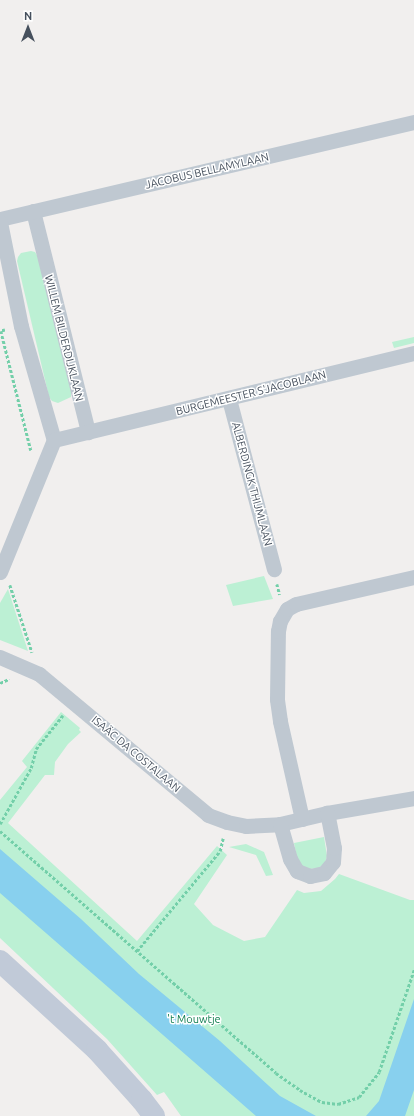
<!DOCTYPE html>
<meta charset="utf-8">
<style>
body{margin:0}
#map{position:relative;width:414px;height:1116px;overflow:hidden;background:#f1efee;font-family:Ubuntu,sans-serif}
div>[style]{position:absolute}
.green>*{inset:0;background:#bcf0d4}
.water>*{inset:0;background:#88d0ee}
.path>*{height:2.5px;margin-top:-1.25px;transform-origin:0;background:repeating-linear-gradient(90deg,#73cfa9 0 3px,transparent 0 5px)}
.street>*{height:15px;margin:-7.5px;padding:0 7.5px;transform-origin:7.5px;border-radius:7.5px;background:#bfc8d1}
.secondary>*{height:22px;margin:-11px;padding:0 11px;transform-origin:11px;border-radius:11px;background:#c1cad8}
span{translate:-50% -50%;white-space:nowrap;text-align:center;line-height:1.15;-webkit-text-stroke:3px #fff;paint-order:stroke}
.street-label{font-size:11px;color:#46505d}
.park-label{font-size:11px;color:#158053}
.north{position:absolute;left:8px;top:8px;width:40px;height:40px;-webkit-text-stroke:3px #fff;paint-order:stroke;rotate:0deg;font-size:11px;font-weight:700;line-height:16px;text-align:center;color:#46505d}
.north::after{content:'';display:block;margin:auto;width:14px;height:18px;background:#46505d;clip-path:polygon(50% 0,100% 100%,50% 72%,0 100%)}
</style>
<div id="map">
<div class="green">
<i style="clip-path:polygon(31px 251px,35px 252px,38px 257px,71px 391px,71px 397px,58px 403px,52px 401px,49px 397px,17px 261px,18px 257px,21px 253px)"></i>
<i style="clip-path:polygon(414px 337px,414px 343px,394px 348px,392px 342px)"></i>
<i style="clip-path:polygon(264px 576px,273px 599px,233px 606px,226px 585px)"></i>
<i style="clip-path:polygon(8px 589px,28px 651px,0 640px,0 603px)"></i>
<i style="clip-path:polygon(61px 712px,80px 728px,79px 730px,81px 732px,68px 744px,55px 762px,54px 775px,45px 775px,8px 823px,137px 941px,217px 846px,227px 855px,194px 904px,213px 925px,244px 941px,265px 937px,297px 890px,304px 893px,321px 891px,335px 879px,339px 874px,410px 900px,414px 900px,414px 1116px,181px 1116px,164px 1092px,157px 1095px,107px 1039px,0 938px,0 800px,27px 767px,22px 761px)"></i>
<i style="clip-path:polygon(324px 837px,327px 856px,325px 863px,319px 868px,310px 869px,302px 866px,297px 858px,294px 843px)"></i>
<i style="clip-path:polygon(246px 844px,264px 852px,273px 875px,266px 876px,256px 855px,229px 847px)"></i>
</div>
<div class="water">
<i style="clip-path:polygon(0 849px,81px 919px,139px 974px,220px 1041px,280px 1096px,316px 1116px,256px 1116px,0 893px)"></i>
<i style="clip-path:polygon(414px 999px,414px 1090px,405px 1116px,366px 1116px,379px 1101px)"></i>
</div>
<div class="path">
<i style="left:5px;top:330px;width:4px;rotate:166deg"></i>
<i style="left:1px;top:331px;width:123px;rotate:75.9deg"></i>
<i style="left:277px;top:584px;width:11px;rotate:75deg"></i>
<i style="left:10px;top:585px;width:71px;rotate:71.8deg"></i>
<i style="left:0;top:683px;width:10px;rotate:-24deg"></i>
<i style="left:0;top:824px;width:64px;rotate:-61deg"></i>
<i style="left:31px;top:768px;width:20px;rotate:-75deg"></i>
<i style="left:36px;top:749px;width:43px;rotate:-51.5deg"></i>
<i style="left:0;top:831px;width:367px;rotate:41.2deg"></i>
<i style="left:276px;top:1073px;width:29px;rotate:35deg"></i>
<i style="left:300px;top:1090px;width:25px;rotate:29deg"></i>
<i style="left:322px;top:1102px;width:16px;rotate:7deg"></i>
<i style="left:338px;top:1104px;width:22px;rotate:-18deg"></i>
<i style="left:359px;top:1097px;width:32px;rotate:-51deg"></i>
<i style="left:379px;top:1072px;width:108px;rotate:-71.1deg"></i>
<i style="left:137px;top:951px;width:130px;rotate:-50.3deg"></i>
<i style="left:220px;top:851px;width:13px;rotate:-77deg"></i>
</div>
<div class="street">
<i style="left:33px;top:211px;width:228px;rotate:76deg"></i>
<i style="left:0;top:219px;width:425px;rotate:-13.2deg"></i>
<i style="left:0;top:222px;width:106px;rotate:78.6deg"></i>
<i style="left:21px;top:326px;width:119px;rotate:73.9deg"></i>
<i style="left:229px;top:399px;width:176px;rotate:75.2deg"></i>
<i style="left:0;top:572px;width:143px;rotate:-67.8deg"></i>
<i style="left:54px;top:440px;width:370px;rotate:-13.6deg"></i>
<i style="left:0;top:657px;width:43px;rotate:23.6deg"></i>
<i style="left:39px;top:674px;width:220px;rotate:39.8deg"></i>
<i style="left:208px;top:815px;width:20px;rotate:20deg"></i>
<i style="left:227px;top:822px;width:19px;rotate:12deg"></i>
<i style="left:246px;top:826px;width:34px;rotate:-3deg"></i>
<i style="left:280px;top:824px;width:48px;rotate:-13.2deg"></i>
<i style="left:327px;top:813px;width:88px;rotate:-9.8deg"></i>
<i style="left:302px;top:819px;width:100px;rotate:-102.7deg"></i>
<i style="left:280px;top:721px;width:22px;rotate:-98deg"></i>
<i style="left:277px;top:699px;width:68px;rotate:-89.2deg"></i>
<i style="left:278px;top:631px;width:10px;rotate:-79deg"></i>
<i style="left:280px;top:621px;width:14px;rotate:-60deg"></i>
<i style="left:287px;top:609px;width:10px;rotate:-29deg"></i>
<i style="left:296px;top:604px;width:121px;rotate:-12.9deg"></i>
<i style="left:280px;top:824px;width:36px;rotate:74deg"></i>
<i style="left:290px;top:859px;width:14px;rotate:60deg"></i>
<i style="left:297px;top:871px;width:14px;rotate:21deg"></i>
<i style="left:310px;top:876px;width:14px;rotate:-12deg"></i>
<i style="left:324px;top:873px;width:14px;rotate:-51deg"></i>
<i style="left:333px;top:862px;width:14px;rotate:-86deg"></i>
<i style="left:334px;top:848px;width:36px;rotate:-101deg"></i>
</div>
<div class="secondary">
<i style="left:0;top:961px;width:132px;rotate:42.5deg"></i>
<i style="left:97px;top:1050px;width:67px;rotate:48deg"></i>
<i style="left:142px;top:1100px;width:20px;rotate:53deg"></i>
</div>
<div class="street-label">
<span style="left:207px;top:171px;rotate:-13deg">JACOBUS BELLAMYLAAN</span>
<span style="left:64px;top:338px;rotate:76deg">WILLEM BILDERDIJKLAAN</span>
<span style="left:251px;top:393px;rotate:-14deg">BURGEMEESTER S'JACOBLAAN</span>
<span style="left:252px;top:484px;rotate:75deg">ALBERDINGK THIJMLAAN</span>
<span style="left:136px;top:754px;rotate:40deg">ISAÄC DA COSTALAAN</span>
</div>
<div class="park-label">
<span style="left:194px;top:1019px">'t Mouwtje</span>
</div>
<div class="north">N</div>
</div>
